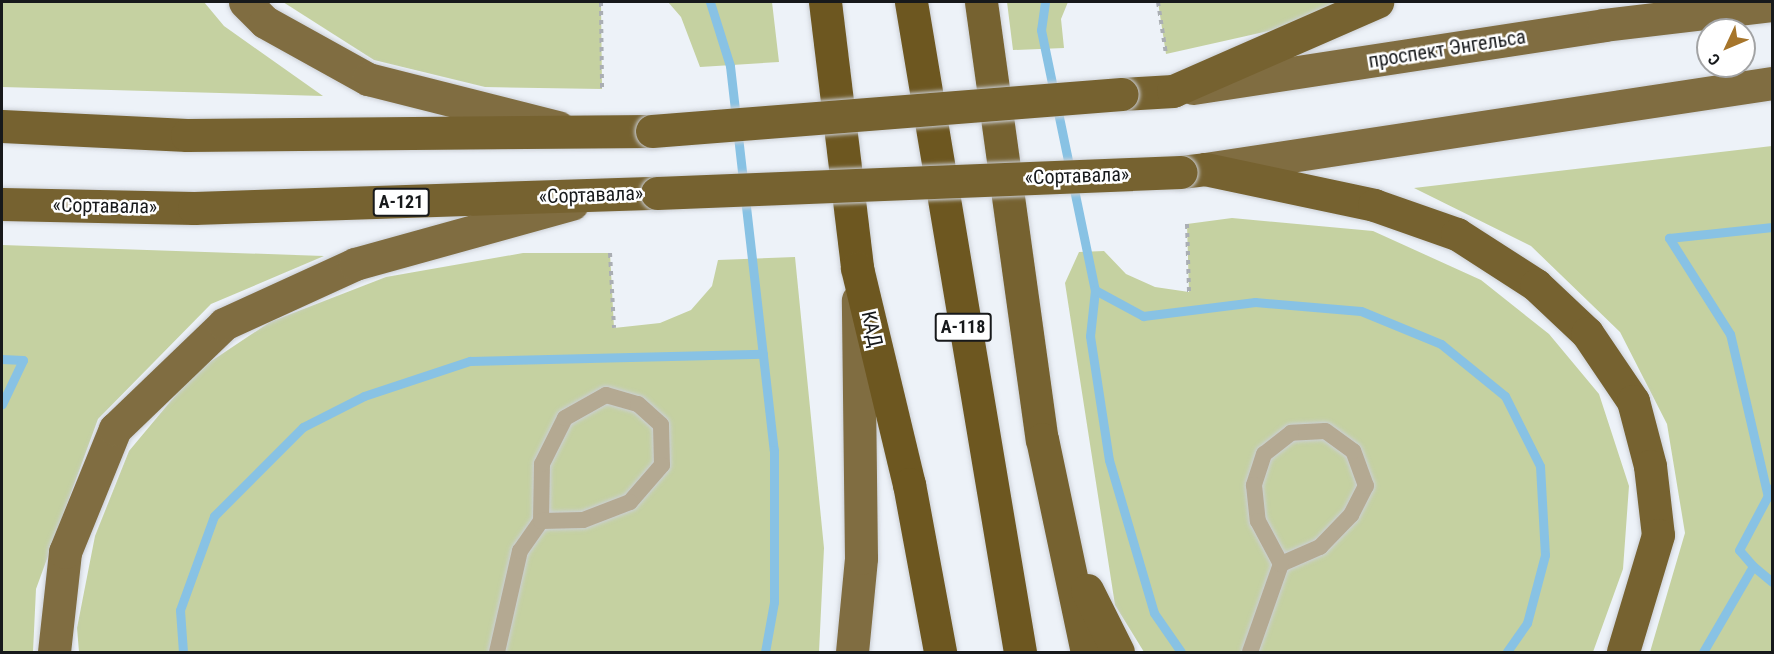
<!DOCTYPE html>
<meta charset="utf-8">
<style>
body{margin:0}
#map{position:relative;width:1774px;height:654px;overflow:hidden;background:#edf2f8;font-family:"Roboto Condensed",sans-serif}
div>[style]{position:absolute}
.green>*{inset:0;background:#c5d1a1}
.stream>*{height:9px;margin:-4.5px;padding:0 4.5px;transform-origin:4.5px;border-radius:4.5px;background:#88c2e4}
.path>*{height:4px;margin-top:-2px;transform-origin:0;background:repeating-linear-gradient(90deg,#aaaeb3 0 4.5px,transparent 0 9px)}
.roads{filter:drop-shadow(0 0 2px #cbcfd5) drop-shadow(0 0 2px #cbcfd5)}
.service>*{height:16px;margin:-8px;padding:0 8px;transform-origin:8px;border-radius:8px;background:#b4a992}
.primary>*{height:33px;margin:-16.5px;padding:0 16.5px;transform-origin:16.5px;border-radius:16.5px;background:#806d41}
.trunk>*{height:33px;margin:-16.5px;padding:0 16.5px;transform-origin:16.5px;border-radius:16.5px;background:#766230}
.motorway>*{height:33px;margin:-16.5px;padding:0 16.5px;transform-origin:16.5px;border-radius:16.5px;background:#6d5720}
.bridges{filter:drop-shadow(0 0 2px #cbcfd5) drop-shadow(0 0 2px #cbcfd5)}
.trunk-bridge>*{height:33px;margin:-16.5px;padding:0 16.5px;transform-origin:16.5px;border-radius:16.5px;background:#766230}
span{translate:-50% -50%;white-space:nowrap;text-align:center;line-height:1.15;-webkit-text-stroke:5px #fff;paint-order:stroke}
.shield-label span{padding:2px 4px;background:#fff;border:2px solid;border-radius:4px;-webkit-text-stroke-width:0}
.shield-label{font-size:18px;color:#17191b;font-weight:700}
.street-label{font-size:20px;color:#17191b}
.frame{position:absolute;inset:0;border:3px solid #17191b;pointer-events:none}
.north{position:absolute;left:1696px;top:18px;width:60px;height:60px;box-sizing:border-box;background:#fff;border:2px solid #a2a3a4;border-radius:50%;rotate:226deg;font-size:16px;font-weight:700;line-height:24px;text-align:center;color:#17191b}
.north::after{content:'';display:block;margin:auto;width:21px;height:27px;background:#a6752b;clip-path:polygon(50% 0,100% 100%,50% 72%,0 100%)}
</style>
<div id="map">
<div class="green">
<i style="clip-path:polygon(2px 2px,204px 2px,224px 26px,323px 96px,2px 87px)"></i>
<i style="clip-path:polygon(283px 2px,601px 2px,602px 89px,485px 87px,374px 60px)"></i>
<i style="clip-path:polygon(668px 2px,772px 2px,779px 62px,700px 67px,681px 17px)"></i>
<i style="clip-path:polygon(1007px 2px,1068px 2px,1061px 19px,1064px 48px,1013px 50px)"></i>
<i style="clip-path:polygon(1158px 2px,1341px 2px,1296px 25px,1166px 54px)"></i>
<i style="clip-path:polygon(1772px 146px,1772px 652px,1650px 652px,1685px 533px,1667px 424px,1620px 332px,1531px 246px,1414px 188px)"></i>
<i style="clip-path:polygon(1232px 218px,1373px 231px,1481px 280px,1549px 334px,1599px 394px,1629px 486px,1623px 569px,1593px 652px,1144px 652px,1115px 605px,1065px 283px,1079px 252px,1104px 251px,1126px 274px,1155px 287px,1189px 292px,1187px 224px)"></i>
<i style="clip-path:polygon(2px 245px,324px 256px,211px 304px,98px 419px,36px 589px,33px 652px,2px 652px)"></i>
<i style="clip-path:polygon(523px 253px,610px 253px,614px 328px,660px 323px,691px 310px,712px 286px,718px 260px,795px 257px,824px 548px,819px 652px,79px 652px,77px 628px,95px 536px,129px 451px,195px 372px,270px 322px,386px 277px)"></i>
</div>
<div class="stream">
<i style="left:710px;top:2px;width:67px;rotate:72.6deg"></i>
<i style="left:730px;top:66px;width:387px;rotate:83.5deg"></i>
<i style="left:774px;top:450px;width:152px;rotate:90deg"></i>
<i style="left:774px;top:602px;width:51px;rotate:100.2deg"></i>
<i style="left:1045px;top:2px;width:28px;rotate:98deg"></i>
<i style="left:1041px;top:30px;width:266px;rotate:78.3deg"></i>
<i style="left:1095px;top:290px;width:46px;rotate:96.2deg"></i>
<i style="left:1090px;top:336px;width:125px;rotate:81.3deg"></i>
<i style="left:1109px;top:460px;width:159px;rotate:73.6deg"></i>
<i style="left:1154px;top:613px;width:47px;rotate:55.3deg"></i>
<i style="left:1095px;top:290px;width:55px;rotate:28.4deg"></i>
<i style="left:1143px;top:316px;width:113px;rotate:-7.1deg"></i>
<i style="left:1255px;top:302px;width:106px;rotate:4.9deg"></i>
<i style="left:1361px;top:311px;width:87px;rotate:22.4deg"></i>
<i style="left:1441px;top:344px;width:82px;rotate:39.1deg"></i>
<i style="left:1505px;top:396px;width:78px;rotate:63.4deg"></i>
<i style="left:1540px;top:466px;width:89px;rotate:86.8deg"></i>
<i style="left:1545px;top:555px;width:70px;rotate:104.8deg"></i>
<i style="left:1527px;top:623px;width:35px;rotate:125deg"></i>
<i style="left:2px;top:359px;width:21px;rotate:3deg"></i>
<i style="left:23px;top:360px;width:49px;rotate:115.5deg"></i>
<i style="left:1768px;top:497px;width:167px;rotate:-103.1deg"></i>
<i style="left:1730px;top:334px;width:114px;rotate:-122.4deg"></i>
<i style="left:1669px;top:238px;width:104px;rotate:-6.1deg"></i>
<i style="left:1753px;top:566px;width:25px;rotate:40deg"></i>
<i style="left:183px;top:652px;width:42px;rotate:-94.1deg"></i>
<i style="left:180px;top:610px;width:100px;rotate:-70.1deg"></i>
<i style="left:214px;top:516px;width:126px;rotate:-45deg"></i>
<i style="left:303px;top:427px;width:68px;rotate:-26.9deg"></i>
<i style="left:364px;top:396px;width:112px;rotate:-18.3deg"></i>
<i style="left:470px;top:361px;width:293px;rotate:-1.4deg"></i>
<i style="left:1703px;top:652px;width:99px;rotate:-59.8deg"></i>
<i style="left:1753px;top:566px;width:21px;rotate:-131deg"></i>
<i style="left:1739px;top:550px;width:70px;rotate:-62deg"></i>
</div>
<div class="path">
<i style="left:601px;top:2px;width:87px;rotate:89.3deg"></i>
<i style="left:1158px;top:2px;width:53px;rotate:81.3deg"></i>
<i style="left:1187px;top:224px;width:68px;rotate:88.3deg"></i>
<i style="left:610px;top:253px;width:75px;rotate:86.9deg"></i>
</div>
<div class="roads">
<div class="service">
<i style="left:497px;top:652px;width:104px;rotate:-77.2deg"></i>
<i style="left:520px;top:551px;width:37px;rotate:-55deg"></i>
<i style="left:541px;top:521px;width:57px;rotate:-89deg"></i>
<i style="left:542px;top:464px;width:51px;rotate:-63.4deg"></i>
<i style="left:565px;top:418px;width:47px;rotate:-29.3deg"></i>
<i style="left:606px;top:395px;width:33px;rotate:16deg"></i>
<i style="left:638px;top:404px;width:31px;rotate:42deg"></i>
<i style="left:661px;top:425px;width:40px;rotate:88.6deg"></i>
<i style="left:662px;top:465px;width:49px;rotate:130.9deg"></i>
<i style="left:630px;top:502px;width:50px;rotate:159deg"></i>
<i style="left:583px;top:520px;width:42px;rotate:178.6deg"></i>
<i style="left:1250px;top:652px;width:93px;rotate:-70.6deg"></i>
<i style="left:1281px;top:564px;width:43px;rotate:-23.6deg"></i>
<i style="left:1320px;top:547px;width:45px;rotate:-45.9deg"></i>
<i style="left:1351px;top:515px;width:33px;rotate:-63deg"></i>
<i style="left:1366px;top:486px;width:37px;rotate:-110deg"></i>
<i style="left:1353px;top:451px;width:34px;rotate:-144deg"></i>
<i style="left:1325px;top:431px;width:34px;rotate:177deg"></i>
<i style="left:1291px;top:433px;width:34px;rotate:142deg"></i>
<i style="left:1264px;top:454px;width:33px;rotate:108deg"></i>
<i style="left:1254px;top:485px;width:36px;rotate:84deg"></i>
<i style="left:1258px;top:521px;width:49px;rotate:61.9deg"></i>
</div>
<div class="primary">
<i style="left:245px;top:2px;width:28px;rotate:45deg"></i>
<i style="left:265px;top:22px;width:118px;rotate:29deg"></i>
<i style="left:368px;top:79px;width:196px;rotate:14.2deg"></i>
<i style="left:1193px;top:88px;width:416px;rotate:-8.7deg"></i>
<i style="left:1604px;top:25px;width:169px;rotate:-6.8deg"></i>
<i style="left:1205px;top:169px;width:573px;rotate:-8.62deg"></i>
<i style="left:54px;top:652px;width:101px;rotate:-83.7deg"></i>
<i style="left:65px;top:552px;width:133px;rotate:-67.9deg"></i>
<i style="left:115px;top:429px;width:151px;rotate:-43.9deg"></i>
<i style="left:224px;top:324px;width:144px;rotate:-24.6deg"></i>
<i style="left:355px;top:264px;width:225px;rotate:-15.5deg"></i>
<i style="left:852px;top:652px;width:94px;rotate:-84.5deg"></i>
<i style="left:861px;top:558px;width:258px;rotate:-90.7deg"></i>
</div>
<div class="trunk">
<i style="left:981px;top:2px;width:441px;rotate:82.1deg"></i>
<i style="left:1042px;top:439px;width:218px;rotate:78.1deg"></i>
<i style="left:1122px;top:94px;width:51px;rotate:-3.4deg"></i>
<i style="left:1173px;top:91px;width:223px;rotate:-23.6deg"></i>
<i style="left:2px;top:126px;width:185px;rotate:2.8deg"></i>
<i style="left:187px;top:135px;width:465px;rotate:-0.5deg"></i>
<i style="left:1181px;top:172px;width:24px;rotate:-7deg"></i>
<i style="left:1205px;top:169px;width:173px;rotate:12deg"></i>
<i style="left:1374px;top:205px;width:88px;rotate:19.3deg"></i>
<i style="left:1457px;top:234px;width:94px;rotate:32.8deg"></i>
<i style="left:1536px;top:285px;width:70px;rotate:43.3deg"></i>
<i style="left:1587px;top:333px;width:82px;rotate:55.9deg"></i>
<i style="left:1633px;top:401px;width:67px;rotate:75.3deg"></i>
<i style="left:1650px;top:466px;width:69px;rotate:83.4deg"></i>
<i style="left:1658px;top:535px;width:122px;rotate:106.7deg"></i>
<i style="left:2px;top:204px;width:192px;rotate:1.2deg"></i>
<i style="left:194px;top:208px;width:463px;rotate:-1.9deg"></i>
<i style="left:1087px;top:590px;width:69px;rotate:63.4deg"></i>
</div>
<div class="motorway">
<i style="left:825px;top:2px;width:268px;rotate:83.1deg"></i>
<i style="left:857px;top:268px;width:222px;rotate:76.5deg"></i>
<i style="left:909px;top:484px;width:171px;rotate:79.5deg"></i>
<i style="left:911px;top:2px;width:659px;rotate:80.48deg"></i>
</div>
</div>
<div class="bridges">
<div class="trunk-bridge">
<i style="left:652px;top:131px;width:471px;rotate:-4.5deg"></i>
<i style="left:657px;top:193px;width:524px;rotate:-2.29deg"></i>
</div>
</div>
<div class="shield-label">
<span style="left:401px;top:202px">А-121</span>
<span style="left:963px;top:327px">А-118</span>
</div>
<div class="street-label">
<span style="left:1447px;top:49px;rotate:-9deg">проспект Энгельса</span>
<span style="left:1077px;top:176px;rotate:-2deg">«Сортавала»</span>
<span style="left:591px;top:195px;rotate:-2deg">«Сортавала»</span>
<span style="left:105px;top:206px;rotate:1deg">«Сортавала»</span>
<span style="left:872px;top:329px;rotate:77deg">КАД</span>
</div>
<div class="frame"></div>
<div class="north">С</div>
</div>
